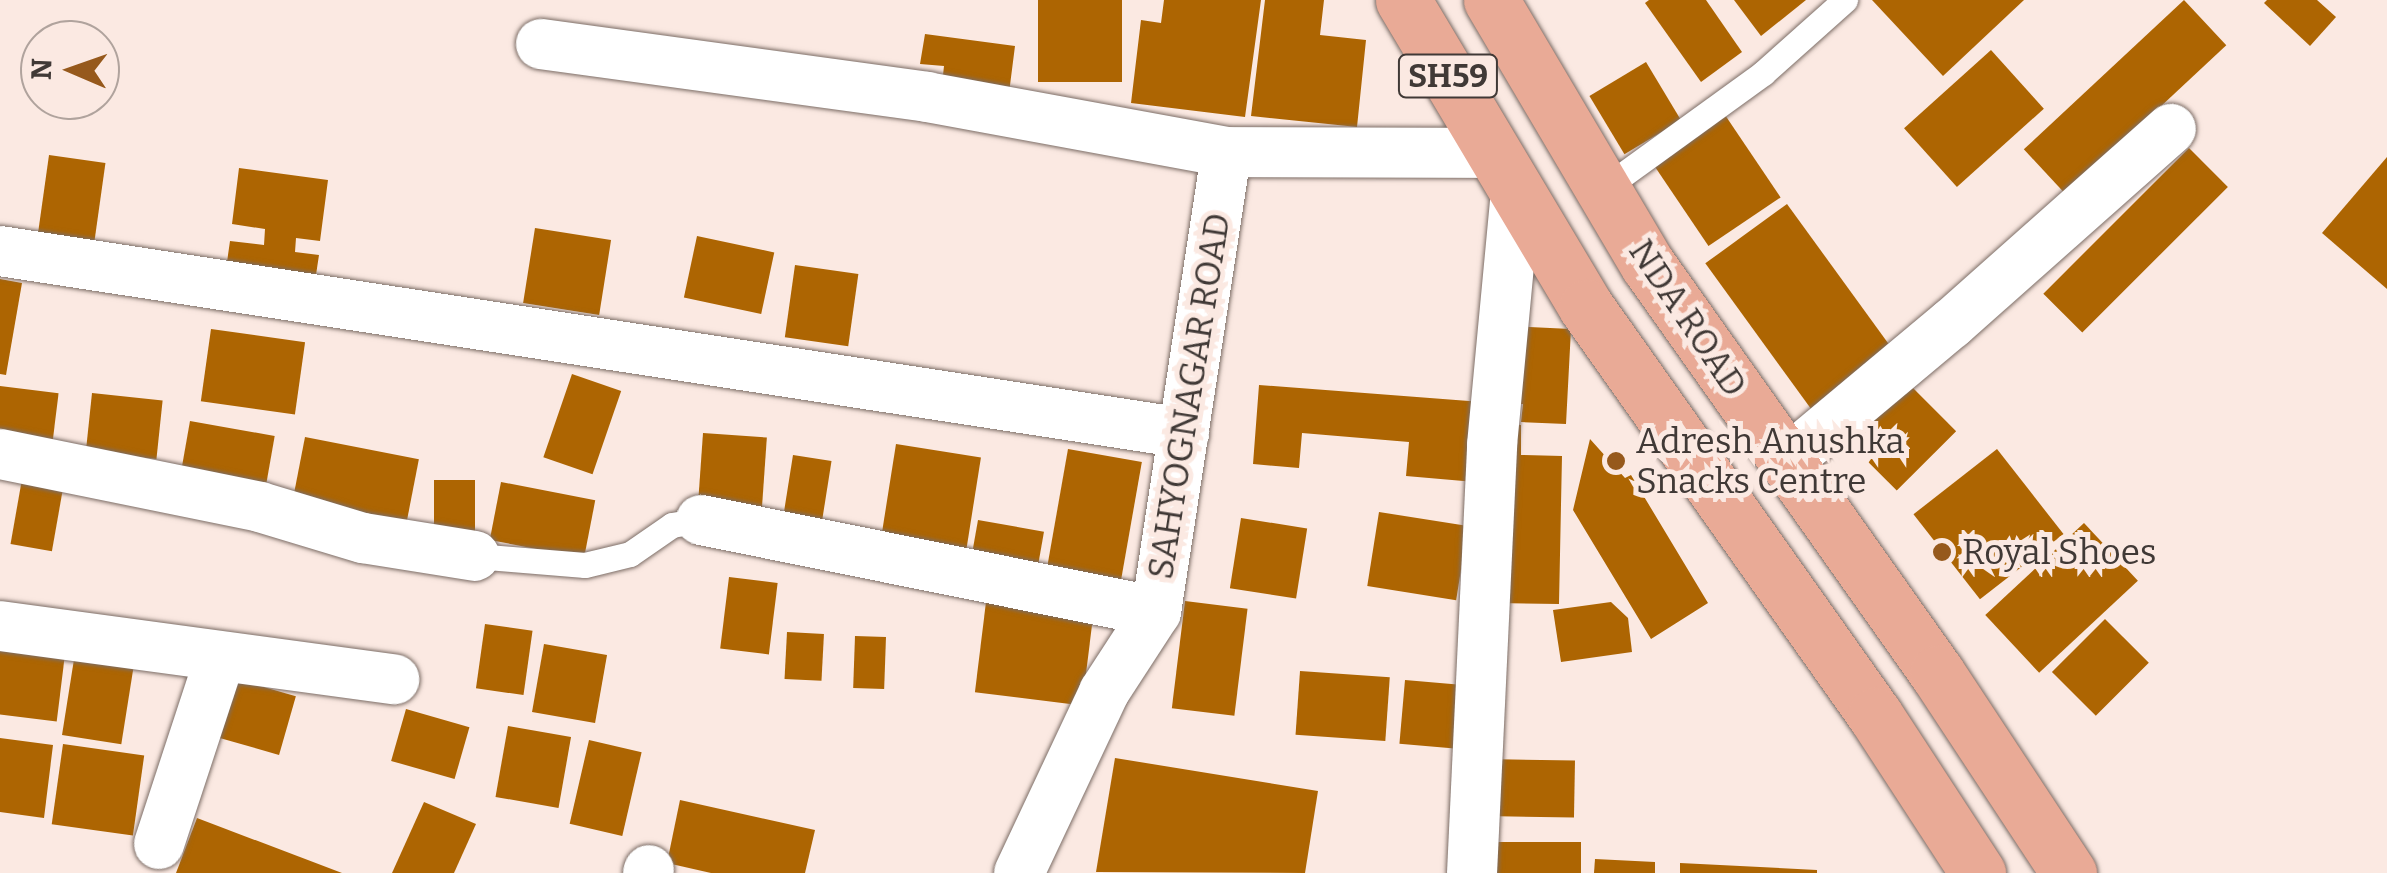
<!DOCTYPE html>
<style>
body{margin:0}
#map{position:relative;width:2387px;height:873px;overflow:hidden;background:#fbe9e2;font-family:Bitter,serif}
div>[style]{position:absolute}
.building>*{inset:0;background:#ad6502;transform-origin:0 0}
.roads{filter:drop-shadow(0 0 2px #7c6d66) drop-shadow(0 0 2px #7c6d66)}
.service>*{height:25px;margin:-12.5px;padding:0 12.5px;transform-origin:12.5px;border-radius:12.5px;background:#fff}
.minor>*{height:50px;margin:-25px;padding:0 25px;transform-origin:25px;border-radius:25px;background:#fff}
.primary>*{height:55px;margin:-27.5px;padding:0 27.5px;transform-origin:27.5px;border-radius:27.5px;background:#e9aa96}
.dots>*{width:28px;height:28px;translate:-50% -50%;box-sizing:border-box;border:5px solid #fbe9e2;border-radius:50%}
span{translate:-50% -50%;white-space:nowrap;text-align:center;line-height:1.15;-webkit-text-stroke:10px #fbe9e2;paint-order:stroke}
.shield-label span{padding:2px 8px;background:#fbe9e2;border:2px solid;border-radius:8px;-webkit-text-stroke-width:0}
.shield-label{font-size:32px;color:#403936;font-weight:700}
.street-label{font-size:35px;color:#403936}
.poi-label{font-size:35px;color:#403936}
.left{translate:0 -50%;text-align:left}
.north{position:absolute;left:20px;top:20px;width:100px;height:100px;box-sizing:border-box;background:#fbe9e2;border:2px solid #b0a39d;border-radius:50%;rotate:272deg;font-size:28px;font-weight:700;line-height:40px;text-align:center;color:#403936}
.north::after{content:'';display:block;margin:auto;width:35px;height:45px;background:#96591c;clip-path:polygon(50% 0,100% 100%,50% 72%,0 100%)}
</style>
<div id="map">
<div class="building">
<i style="left:1038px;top:0;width:84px;height:82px"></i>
<i style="clip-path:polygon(1164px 0,1261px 0,1245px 117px,1131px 103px,1141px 20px,1161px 23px)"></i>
<i style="clip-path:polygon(1265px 0,1324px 0,1320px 35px,1366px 40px,1357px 127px,1251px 116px)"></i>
<i style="clip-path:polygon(1649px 0,1706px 0,1742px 52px,1701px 82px,1645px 3px)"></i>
<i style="clip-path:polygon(1734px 0,1806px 0,1761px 36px)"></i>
<i style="clip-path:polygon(1872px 0,2024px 0,1943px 76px)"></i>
<i style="left:2184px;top:0;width:62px;height:219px;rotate:47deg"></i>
<i style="clip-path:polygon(2267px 0,2317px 0,2336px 17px,2310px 46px,2264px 3px)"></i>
<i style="clip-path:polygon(925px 34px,1015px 46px,1009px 93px,942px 84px,944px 66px,920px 64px)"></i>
<i style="left:1991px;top:50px;width:79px;height:117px;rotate:48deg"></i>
<i style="left:1646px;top:62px;width:68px;height:66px;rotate:59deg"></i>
<i style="left:1723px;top:112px;width:103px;height:87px;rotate:56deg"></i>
<i style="left:2189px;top:148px;width:55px;height:206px;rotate:45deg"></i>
<i style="left:49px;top:155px;width:57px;height:81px;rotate:8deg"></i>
<i style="clip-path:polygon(2387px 157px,2387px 289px,2322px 233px)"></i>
<i style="clip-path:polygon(239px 168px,328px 180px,320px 241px,296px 238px,295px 252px,319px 255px,314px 288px,225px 276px,230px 241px,264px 245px,265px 229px,232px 224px)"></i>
<i style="left:1787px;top:204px;width:185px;height:101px;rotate:54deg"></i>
<i style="left:535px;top:228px;width:77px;height:76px;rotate:9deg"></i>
<i style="left:697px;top:236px;width:79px;height:63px;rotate:12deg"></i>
<i style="left:795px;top:265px;width:64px;height:73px;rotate:8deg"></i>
<i style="clip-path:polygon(0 279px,22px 283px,6px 375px,0 374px)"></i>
<i style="clip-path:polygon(1508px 326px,1571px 329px,1566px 424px,1521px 422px,1523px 404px,1504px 403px)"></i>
<i style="left:211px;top:329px;width:95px;height:73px;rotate:8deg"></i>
<i style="left:572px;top:374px;width:52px;height:88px;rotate:19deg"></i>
<i style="left:1901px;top:376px;width:78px;height:84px;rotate:45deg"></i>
<i style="clip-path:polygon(1259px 385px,1482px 402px,1475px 482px,1406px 476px,1409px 442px,1302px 433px,1299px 468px,1253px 464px)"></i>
<i style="left:0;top:386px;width:59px;height:56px;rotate:7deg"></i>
<i style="left:92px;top:393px;width:71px;height:59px;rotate:6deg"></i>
<i style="left:190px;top:421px;width:86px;height:53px;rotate:10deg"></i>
<i style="clip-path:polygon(1498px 424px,1521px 425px,1521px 455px,1562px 456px,1559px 604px,1495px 603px)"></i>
<i style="left:703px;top:433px;width:64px;height:71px;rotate:4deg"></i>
<i style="left:305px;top:437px;width:116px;height:66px;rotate:11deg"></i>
<i style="clip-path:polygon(1590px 439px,1625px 478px,1631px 475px,1708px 603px,1651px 639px,1573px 510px)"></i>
<i style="left:896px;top:444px;width:86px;height:102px;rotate:9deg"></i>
<i style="left:1068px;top:449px;width:75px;height:131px;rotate:10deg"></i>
<i style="left:1997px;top:449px;width:108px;height:106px;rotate:52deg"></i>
<i style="left:793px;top:455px;width:39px;height:70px;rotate:9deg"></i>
<i style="left:22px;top:479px;width:42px;height:66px;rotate:10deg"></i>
<i style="left:434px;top:480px;width:41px;height:60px"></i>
<i style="left:501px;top:482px;width:96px;height:59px;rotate:11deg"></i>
<i style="left:1379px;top:512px;width:90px;height:75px;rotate:9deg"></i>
<i style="left:1241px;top:518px;width:67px;height:71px;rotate:9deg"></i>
<i style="left:978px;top:520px;width:67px;height:42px;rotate:10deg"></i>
<i style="left:2084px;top:523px;width:79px;height:135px;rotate:47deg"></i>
<i style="left:729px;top:577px;width:49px;height:72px;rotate:7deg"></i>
<i style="left:1185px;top:601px;width:63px;height:108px;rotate:7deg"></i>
<i style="left:986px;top:602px;width:108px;height:91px;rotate:7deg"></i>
<i style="clip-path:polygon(1611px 602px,1628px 618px,1632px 652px,1561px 662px,1553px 610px)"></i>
<i style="left:2105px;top:619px;width:62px;height:75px;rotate:45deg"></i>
<i style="left:485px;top:624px;width:48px;height:65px;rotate:8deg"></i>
<i style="left:787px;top:632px;width:37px;height:47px;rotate:3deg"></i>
<i style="left:855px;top:636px;width:31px;height:52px;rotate:2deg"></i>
<i style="left:544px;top:644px;width:64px;height:69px;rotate:10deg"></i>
<i style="left:0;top:650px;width:65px;height:64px;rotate:7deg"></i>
<i style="left:75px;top:653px;width:60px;height:83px;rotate:9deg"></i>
<i style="left:1300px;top:671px;width:90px;height:64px;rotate:4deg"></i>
<i style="left:218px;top:674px;width:81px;height:61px;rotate:16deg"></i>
<i style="left:1405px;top:680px;width:67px;height:64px;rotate:5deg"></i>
<i style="left:406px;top:709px;width:66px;height:54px;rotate:16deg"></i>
<i style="left:508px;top:726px;width:64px;height:72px;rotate:10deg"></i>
<i style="clip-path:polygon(0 738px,53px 745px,44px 818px,0 812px)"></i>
<i style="left:589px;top:740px;width:54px;height:86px;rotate:13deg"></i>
<i style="left:63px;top:744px;width:82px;height:81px;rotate:8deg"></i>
<i style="clip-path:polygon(1115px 758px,1318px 791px,1305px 873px,1096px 872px)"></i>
<i style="left:1486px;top:759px;width:89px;height:57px;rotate:1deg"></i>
<i style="clip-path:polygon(680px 800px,815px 830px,805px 873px,711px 873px,667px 863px)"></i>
<i style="clip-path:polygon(424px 802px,476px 824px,454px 873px,392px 873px)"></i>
<i style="clip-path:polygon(197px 818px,342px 873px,176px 873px)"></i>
<i style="left:1480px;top:842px;width:101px;height:31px"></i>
<i style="clip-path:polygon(1595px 859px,1655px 862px,1655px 873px,1594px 873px)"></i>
<i style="clip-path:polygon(1680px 863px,1817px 870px,1817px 873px,1680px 873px)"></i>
</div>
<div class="roads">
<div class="service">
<i style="left:1603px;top:189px;width:198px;rotate:-35.9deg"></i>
<i style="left:1763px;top:73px;width:110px;rotate:-41.7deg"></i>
<i style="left:475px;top:556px;width:110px;rotate:4.7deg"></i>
<i style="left:585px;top:565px;width:46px;rotate:-13.7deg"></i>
<i style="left:630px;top:554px;width:51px;rotate:-34.6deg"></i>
<i style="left:672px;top:525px;width:29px;rotate:-10deg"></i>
</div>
<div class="minor">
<i style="left:541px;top:44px;width:390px;rotate:7.8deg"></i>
<i style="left:927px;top:97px;width:304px;rotate:10.4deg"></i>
<i style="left:0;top:251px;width:1198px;rotate:8.74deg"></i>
<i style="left:0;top:454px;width:265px;rotate:11.5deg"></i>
<i style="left:260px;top:507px;width:108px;rotate:16.8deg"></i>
<i style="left:363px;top:538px;width:113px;rotate:9.1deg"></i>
<i style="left:1787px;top:461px;width:214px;rotate:-39.9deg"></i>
<i style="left:1951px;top:324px;width:294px;rotate:-41.6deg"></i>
<i style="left:701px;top:520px;width:464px;rotate:11.4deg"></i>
<i style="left:0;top:626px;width:398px;rotate:7.7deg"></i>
<i style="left:159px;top:844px;width:196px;rotate:-71.8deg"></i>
<i style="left:648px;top:873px;width:3px;rotate:-72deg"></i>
<i style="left:1019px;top:873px;width:200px;rotate:-64.8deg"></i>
<i style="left:1104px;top:692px;width:95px;rotate:-57deg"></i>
<i style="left:1156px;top:612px;width:465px;rotate:-81.3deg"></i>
<i style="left:1226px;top:152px;width:267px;rotate:0.2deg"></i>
<i style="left:1472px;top:873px;width:428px;rotate:-87.3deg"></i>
<i style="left:1492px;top:445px;width:255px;rotate:-84.6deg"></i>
</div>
<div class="primary">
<i style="left:1403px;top:0;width:357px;rotate:59.2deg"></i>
<i style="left:1586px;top:307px;width:500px;rotate:54.7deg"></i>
<i style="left:1875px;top:715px;width:189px;rotate:56.9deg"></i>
<i style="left:1491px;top:0;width:308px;rotate:59.4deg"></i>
<i style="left:1648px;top:265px;width:500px;rotate:54.7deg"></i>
<i style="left:1937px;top:673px;width:240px;rotate:56.6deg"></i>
</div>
</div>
<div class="dots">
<i style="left:1616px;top:461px;background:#96591c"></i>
<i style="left:1942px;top:552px;background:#96591c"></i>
</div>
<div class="shield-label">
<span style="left:1448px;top:76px">SH59</span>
</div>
<div class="street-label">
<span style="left:1688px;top:318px;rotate:56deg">NDA ROAD</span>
<span style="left:1189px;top:396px;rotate:-81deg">SAHYOGNAGAR ROAD</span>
</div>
<div class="poi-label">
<span class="left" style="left:1636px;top:461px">Adresh Anushka<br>Snacks Centre</span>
<span class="left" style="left:1962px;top:552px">Royal Shoes</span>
</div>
<div class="north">N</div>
</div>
